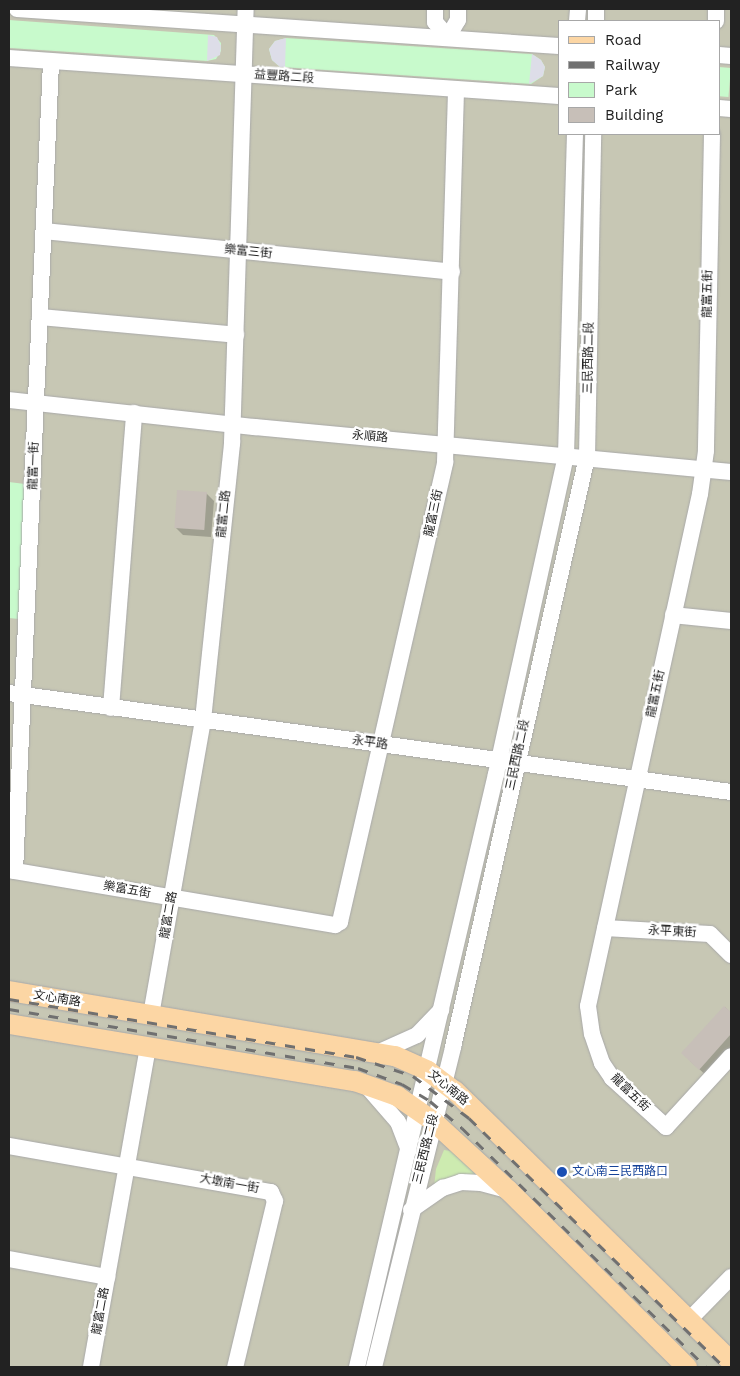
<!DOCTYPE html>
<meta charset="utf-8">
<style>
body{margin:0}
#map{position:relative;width:740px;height:1376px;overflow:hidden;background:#f2efe9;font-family:"Work Sans","Noto Sans TC",sans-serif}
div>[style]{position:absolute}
.construction>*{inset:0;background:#c7c7b4}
.grass>*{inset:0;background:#cdebb0}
.park>*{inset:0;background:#c8facc;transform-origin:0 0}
.plaza>*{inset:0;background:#dddde8}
.shadow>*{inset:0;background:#0003}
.building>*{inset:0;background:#c7bfb8;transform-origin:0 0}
.roads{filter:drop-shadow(0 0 1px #a9a9a9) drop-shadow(0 0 1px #a9a9a9)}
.minor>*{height:16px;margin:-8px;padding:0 8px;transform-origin:8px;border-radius:8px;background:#fff}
.major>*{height:20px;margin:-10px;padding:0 10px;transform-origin:10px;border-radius:10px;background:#fcd6a4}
.rail>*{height:3px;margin-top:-1.5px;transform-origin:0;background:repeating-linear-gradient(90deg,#707070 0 10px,transparent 0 20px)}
.dots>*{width:14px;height:14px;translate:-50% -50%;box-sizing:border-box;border:2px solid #fff;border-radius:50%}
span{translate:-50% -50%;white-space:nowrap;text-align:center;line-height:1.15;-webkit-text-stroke:5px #fff;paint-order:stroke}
.street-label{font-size:12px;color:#222}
.transit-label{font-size:12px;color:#164399}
.left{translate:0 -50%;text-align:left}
.frame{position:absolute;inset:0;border:10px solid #222;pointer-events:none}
.legend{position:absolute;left:558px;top:20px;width:162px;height:115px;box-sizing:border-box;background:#fff;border:1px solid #a7a7a7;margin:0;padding:6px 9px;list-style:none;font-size:15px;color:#222}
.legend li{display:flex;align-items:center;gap:10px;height:25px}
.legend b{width:25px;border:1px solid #a7a7a7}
</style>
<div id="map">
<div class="construction">
<i style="clip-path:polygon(evenodd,9px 9px,731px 9px,731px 1367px,9px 1367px,9px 9px,559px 21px,719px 21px,719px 134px,559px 134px,559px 21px)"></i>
</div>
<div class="grass">
<i style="clip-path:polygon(444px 1150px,451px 1151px,476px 1173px,476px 1178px,434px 1187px,436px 1169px)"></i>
</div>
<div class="park">
<i style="clip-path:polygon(9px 20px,214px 35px,221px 43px,221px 51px,216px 59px,207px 61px,9px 48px)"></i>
<i style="clip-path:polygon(286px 38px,532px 54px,541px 60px,545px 67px,543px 76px,531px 84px,280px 67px,272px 60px,269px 49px,275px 41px)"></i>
<i style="left:719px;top:67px;width:12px;height:29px;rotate:5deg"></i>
<i style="clip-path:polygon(9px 482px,25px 484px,19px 619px,9px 618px)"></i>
</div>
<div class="plaza">
<i style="clip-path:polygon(208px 35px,217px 37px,221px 46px,220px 55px,207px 61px)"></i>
<i style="clip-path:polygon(286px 38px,285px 67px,280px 67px,272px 60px,269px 49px,275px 41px)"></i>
<i style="clip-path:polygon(532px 54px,541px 60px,545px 67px,543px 76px,529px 84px)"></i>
</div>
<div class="shadow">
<i style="clip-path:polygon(206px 493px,214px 501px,211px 537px,183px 535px,175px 527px)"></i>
<i style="clip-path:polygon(725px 1007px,731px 1013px,731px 1050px,707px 1076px,690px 1061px)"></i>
</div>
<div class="building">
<i style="left:177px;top:490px;width:30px;height:38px;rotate:4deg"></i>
<i style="clip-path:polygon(724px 1006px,731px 1012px,731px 1034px,699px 1070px,681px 1053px)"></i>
</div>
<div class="roads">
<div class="minor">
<i style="left:17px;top:9px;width:543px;rotate:3.91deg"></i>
<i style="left:435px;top:9px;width:13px;rotate:90deg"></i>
<i style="left:435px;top:22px;width:20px;rotate:49deg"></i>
<i style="left:577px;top:21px;width:12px;rotate:-85deg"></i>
<i style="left:596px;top:21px;width:12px;rotate:-90deg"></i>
<i style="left:716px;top:21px;width:12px;rotate:-90deg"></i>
<i style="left:448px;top:37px;width:20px;rotate:-60deg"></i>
<i style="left:458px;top:20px;width:11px;rotate:-90deg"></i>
<i style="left:719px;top:55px;width:12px;rotate:5deg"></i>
<i style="left:9px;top:58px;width:551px;rotate:3.95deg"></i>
<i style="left:719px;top:108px;width:12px;rotate:5deg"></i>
<i style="left:712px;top:134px;width:317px;rotate:91.1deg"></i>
<i style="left:706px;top:451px;width:43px;rotate:97.9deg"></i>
<i style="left:700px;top:494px;width:524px;rotate:102.34deg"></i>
<i style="left:588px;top:1006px;width:28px;rotate:82deg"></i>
<i style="left:592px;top:1034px;width:31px;rotate:71deg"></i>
<i style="left:602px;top:1063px;width:18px;rotate:56deg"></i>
<i style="left:612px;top:1078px;width:73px;rotate:42.2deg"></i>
<i style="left:666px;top:1127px;width:96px;rotate:-47.5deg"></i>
<i style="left:44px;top:231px;width:410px;rotate:5.7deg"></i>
<i style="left:40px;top:317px;width:197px;rotate:5.2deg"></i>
<i style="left:9px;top:400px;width:247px;rotate:6.3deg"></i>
<i style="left:255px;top:427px;width:478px;rotate:5.4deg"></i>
<i style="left:673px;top:615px;width:58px;rotate:5.9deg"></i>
<i style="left:9px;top:693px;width:729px;rotate:7.81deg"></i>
<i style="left:111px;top:708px;width:296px;rotate:-85.5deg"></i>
<i style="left:9px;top:870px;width:331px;rotate:9.6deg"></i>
<i style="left:335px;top:925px;width:6px;rotate:-31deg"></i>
<i style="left:340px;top:922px;width:472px;rotate:-77.1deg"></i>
<i style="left:445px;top:462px;width:373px;rotate:-88.3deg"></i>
<i style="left:15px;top:871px;width:810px;rotate:-87.45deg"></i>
<i style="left:605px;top:928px;width:105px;rotate:3.3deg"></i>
<i style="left:710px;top:934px;width:30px;rotate:45deg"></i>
<i style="left:151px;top:1015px;width:300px;rotate:-80deg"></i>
<i style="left:203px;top:720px;width:279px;rotate:-84deg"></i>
<i style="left:232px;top:443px;width:434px;rotate:-88.2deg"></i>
<i style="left:377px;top:1053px;width:44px;rotate:-24.2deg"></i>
<i style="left:417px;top:1035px;width:35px;rotate:-46deg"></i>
<i style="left:365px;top:1084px;width:50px;rotate:49deg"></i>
<i style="left:398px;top:1122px;width:30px;rotate:69deg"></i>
<i style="left:9px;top:1146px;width:266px;rotate:10deg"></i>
<i style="left:271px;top:1192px;width:10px;rotate:66deg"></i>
<i style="left:275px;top:1201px;width:171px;rotate:103.5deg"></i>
<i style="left:411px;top:1210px;width:39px;rotate:-35deg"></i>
<i style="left:443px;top:1188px;width:19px;rotate:-18deg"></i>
<i style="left:461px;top:1182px;width:20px;rotate:3deg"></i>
<i style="left:481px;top:1183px;width:28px;rotate:15deg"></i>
<i style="left:9px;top:1259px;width:100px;rotate:10.4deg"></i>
<i style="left:689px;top:1320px;width:60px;rotate:-45.7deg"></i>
<i style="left:91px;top:1367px;width:325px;rotate:-79.9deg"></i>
<i style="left:357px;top:1367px;width:609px;rotate:-76.81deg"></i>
<i style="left:496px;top:774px;width:327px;rotate:-77.6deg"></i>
<i style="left:566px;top:455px;width:321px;rotate:-88.4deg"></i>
<i style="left:374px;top:1367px;width:330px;rotate:-76.1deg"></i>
<i style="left:453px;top:1047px;width:605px;rotate:-77.2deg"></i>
<i style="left:587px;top:457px;width:323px;rotate:-88.9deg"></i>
</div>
<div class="major">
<i style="left:9px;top:991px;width:391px;rotate:9.6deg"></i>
<i style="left:395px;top:1056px;width:36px;rotate:24deg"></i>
<i style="left:428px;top:1071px;width:34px;rotate:37deg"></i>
<i style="left:455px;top:1091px;width:386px;rotate:44.4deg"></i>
<i style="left:9px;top:1024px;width:351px;rotate:9.4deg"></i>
<i style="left:355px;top:1081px;width:45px;rotate:19.7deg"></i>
<i style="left:397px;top:1096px;width:44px;rotate:34.8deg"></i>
<i style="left:433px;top:1121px;width:102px;rotate:42.6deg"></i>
<i style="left:508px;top:1190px;width:252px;rotate:44.7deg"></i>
</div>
</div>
<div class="rail">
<i style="left:9px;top:999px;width:352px;rotate:9.5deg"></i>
<i style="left:356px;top:1057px;width:60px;rotate:18.4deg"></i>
<i style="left:413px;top:1076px;width:70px;rotate:36.9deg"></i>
<i style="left:469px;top:1118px;width:356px;rotate:44.3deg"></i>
<i style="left:9px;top:1009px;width:354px;rotate:9.6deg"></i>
<i style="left:358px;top:1068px;width:47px;rotate:20deg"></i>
<i style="left:402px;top:1084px;width:33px;rotate:31deg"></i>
<i style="left:430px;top:1101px;width:42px;rotate:40.2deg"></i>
<i style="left:462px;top:1128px;width:342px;rotate:44.4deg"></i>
</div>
<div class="dots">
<i style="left:562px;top:1172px;background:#1a4fb4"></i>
</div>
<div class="street-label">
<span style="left:284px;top:77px;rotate:4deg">益豐路二段</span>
<span style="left:248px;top:252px;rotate:6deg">樂富三街</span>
<span style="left:708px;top:294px;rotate:-89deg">龍富五街</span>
<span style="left:589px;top:358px;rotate:-89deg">三民西路二段</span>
<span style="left:370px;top:437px;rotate:5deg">永順路</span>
<span style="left:34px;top:466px;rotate:-88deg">龍富一街</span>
<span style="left:434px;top:513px;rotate:-78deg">龍富三街</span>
<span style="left:224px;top:514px;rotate:-84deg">龍富二路</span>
<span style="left:656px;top:694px;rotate:-78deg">龍富五街</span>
<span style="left:370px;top:743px;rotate:8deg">永平路</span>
<span style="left:518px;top:755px;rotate:-78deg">三民西路二段</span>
<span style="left:127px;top:890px;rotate:10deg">樂富五街</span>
<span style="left:169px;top:915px;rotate:-80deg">龍富二路</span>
<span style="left:672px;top:932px;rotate:3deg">永平東街</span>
<span style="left:57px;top:999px;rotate:9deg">文心南路</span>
<span style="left:448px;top:1088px;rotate:39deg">文心南路</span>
<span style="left:630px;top:1093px;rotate:44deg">龍富五街</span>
<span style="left:426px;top:1149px;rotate:-76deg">三民西路二段</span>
<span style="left:229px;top:1184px;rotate:10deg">大墩南一街</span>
<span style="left:101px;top:1311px;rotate:-80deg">龍富二路</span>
</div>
<div class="transit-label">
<span class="left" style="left:572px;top:1172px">文心南三民西路口</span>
</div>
<div class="frame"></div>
<ul class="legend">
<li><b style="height:6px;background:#fcd6a4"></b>Road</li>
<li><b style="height:6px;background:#707070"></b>Railway</li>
<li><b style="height:14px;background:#c8facc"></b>Park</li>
<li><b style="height:14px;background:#c7bfb8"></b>Building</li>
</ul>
</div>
